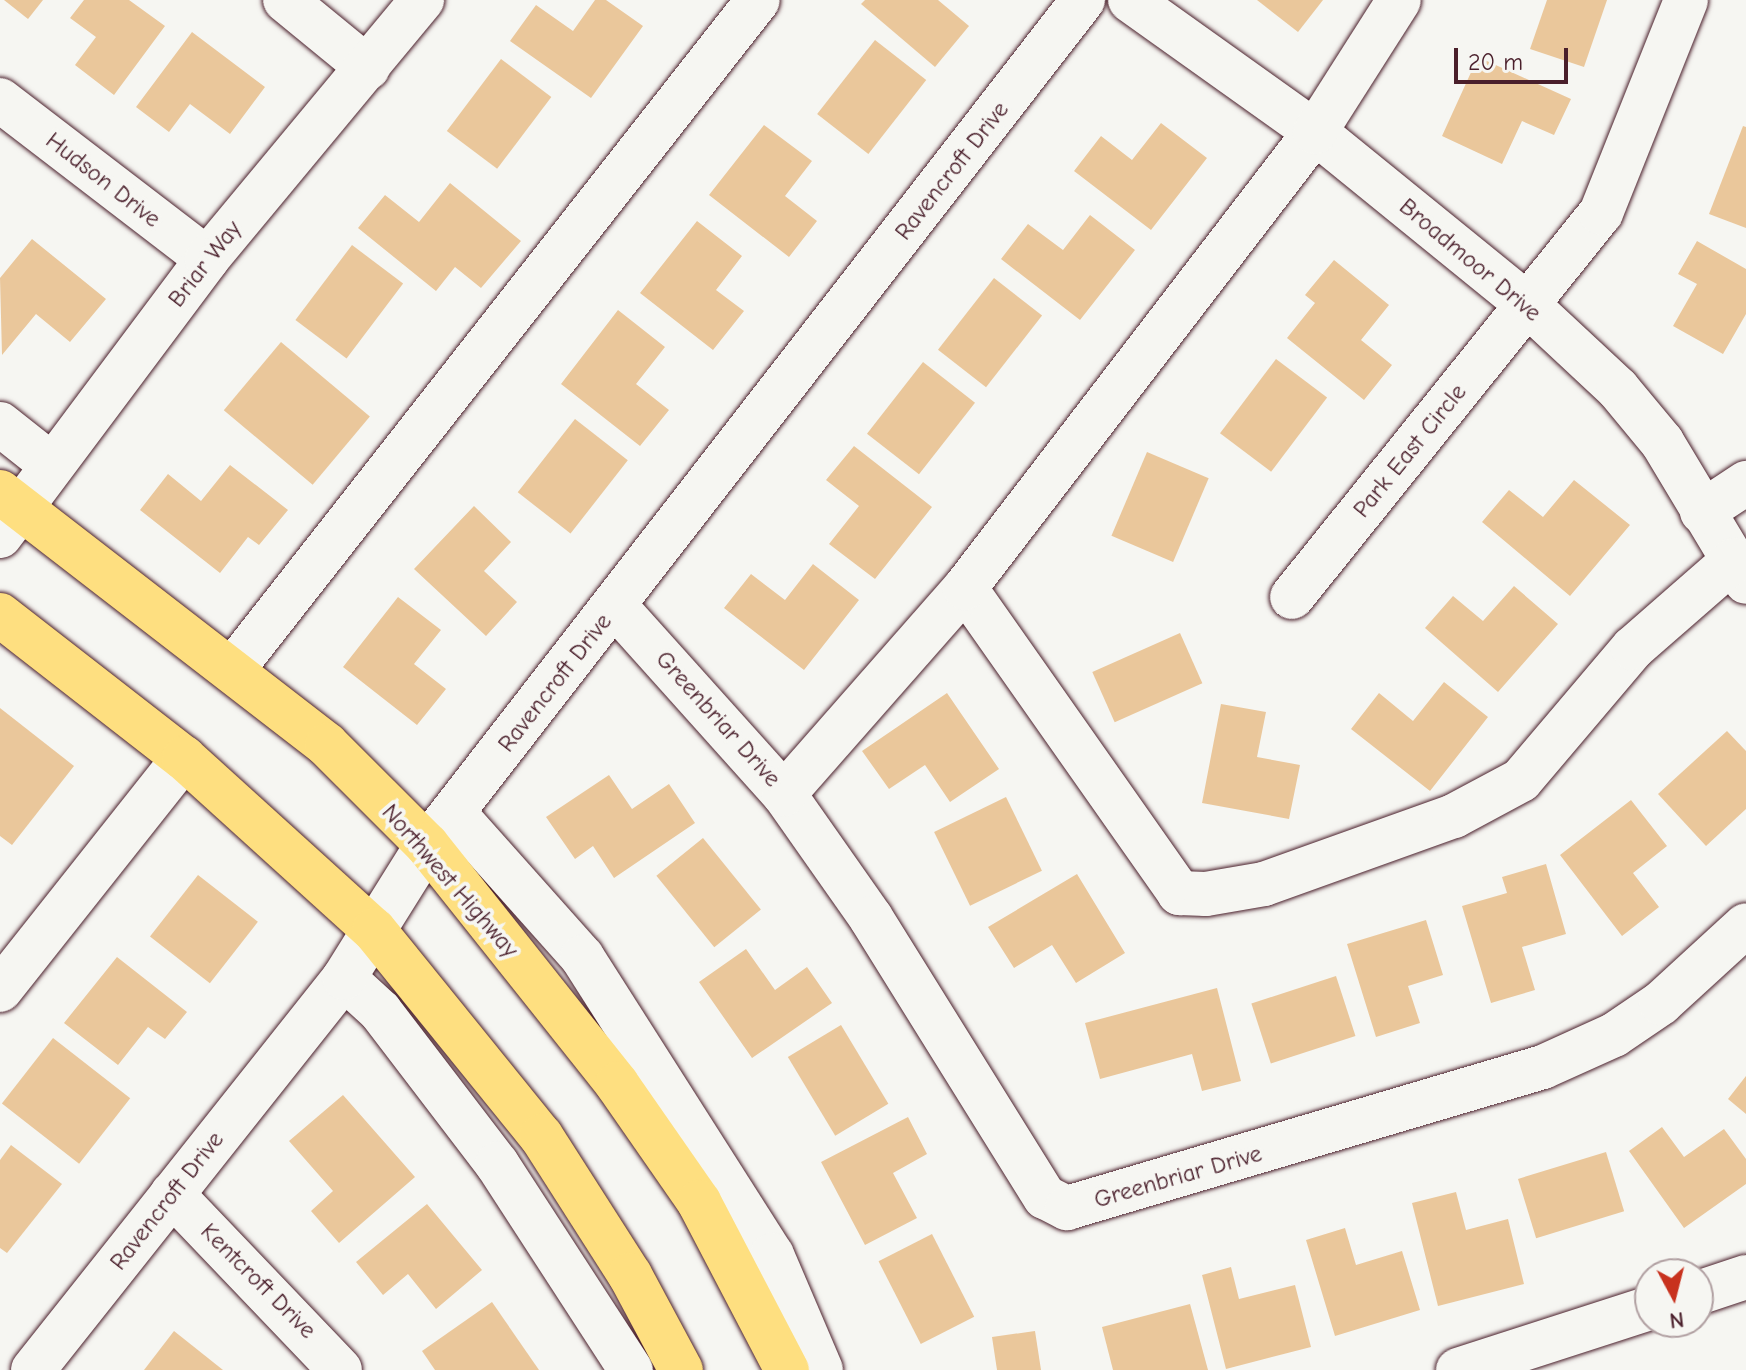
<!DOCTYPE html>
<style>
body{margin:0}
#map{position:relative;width:1746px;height:1370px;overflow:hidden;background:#f6f6f2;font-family:"Comic Neue",sans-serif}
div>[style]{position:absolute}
.building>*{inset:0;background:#eac79b;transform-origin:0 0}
.roads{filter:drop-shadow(0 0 2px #4a1f2b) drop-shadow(0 0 2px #4a1f2b)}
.minor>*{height:44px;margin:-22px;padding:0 22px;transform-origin:22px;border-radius:22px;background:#f6f6f2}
.major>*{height:44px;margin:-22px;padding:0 22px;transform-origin:22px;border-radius:22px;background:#fedf80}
span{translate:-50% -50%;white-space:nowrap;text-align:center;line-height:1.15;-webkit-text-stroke:8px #f6f6f2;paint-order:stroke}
.street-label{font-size:24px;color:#4a1f2b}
.north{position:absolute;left:1634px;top:1258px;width:80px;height:80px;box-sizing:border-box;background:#f6f6f2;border:2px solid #b1a0a2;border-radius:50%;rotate:173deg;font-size:22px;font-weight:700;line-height:32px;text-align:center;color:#4a1f2b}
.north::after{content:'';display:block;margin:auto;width:28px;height:36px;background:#c8321e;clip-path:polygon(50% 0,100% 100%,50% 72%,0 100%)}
.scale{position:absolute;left:1454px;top:48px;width:114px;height:36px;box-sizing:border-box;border:4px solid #4a1f2b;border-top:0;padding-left:10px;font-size:24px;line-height:28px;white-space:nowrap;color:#4a1f2b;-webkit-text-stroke:6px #f6f6f2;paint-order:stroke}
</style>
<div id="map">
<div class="building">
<i style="clip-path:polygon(4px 0,43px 0,28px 19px)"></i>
<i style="clip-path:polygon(84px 0,129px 0,165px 26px,114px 95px,75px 65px,96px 37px,70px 18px)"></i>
<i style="clip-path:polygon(595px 0,606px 0,643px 26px,591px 98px,510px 41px,536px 5px,573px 31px)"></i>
<i style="clip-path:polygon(865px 0,938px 0,969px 26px,935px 67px,861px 4px)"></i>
<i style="clip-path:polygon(1257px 0,1323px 0,1298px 32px)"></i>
<i style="clip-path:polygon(1547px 0,1607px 0,1584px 67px,1530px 49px)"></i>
<i style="clip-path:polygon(192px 32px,265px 87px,230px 134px,190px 104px,169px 132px,136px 107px)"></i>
<i style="left:875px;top:40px;width:65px;height:94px;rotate:38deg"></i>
<i style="clip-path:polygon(1478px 57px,1571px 99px,1554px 135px,1522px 121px,1502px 164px,1442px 136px)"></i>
<i style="left:501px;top:59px;width:63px;height:90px;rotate:37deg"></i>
<i style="clip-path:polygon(1161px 123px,1207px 158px,1151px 230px,1074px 171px,1101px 136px,1132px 160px)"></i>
<i style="clip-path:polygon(764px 125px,812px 161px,785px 196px,817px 221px,789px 257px,709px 195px)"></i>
<i style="clip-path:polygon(1743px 126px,1746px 127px,1746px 228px,1709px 214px)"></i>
<i style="clip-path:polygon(450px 183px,521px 241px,481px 288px,455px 267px,436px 291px,358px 228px,385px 195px,419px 222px)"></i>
<i style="clip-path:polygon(1090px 215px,1135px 250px,1080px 320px,1001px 259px,1028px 224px,1063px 250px)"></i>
<i style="clip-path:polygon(697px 221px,742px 256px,716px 290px,744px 311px,713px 350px,640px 293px)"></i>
<i style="clip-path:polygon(32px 239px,106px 299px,70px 342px,36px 314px,2px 355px,0 278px)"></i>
<i style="clip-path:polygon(1697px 241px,1746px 269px,1746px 314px,1723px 354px,1673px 326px,1697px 284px,1678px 274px)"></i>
<i style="left:352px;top:245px;width:64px;height:94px;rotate:37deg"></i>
<i style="clip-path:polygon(1334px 260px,1389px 305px,1361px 340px,1392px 365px,1364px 400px,1287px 338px,1315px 303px,1305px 295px)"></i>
<i style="left:994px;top:278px;width:61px;height:91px;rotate:38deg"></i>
<i style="clip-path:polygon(618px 310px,665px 347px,636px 384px,669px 410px,640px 446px,561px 384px)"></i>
<i style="left:281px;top:342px;width:116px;height:89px;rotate:40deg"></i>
<i style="left:1276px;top:359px;width:64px;height:93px;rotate:37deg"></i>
<i style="left:923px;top:362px;width:66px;height:91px;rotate:38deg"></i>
<i style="left:575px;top:419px;width:67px;height:93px;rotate:38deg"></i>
<i style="clip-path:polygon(854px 446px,932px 507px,875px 579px,829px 544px,859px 506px,826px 480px)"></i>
<i style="left:1147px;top:452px;width:67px;height:91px;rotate:23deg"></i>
<i style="clip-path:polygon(230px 465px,288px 510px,259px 545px,248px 537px,220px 573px,140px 510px,168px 474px,201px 501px)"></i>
<i style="clip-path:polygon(1574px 480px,1630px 525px,1570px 596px,1482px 522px,1509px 490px,1543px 517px)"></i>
<i style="clip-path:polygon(474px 506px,511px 542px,484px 571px,517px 602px,486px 636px,414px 569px)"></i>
<i style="clip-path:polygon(813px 564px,859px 600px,804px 670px,724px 608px,751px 574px,785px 600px)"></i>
<i style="clip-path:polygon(1514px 586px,1558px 624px,1498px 692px,1425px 628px,1453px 596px,1483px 621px)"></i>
<i style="clip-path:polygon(398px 597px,441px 630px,414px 664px,446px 689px,417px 725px,343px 667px)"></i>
<i style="left:1180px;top:633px;width:55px;height:96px;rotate:66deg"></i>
<i style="clip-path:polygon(1444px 682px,1488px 717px,1430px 791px,1351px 729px,1379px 693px,1413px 721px)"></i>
<i style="clip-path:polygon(947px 693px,999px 769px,950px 802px,925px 765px,889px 789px,862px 751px)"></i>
<i style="clip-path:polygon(1221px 704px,1266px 712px,1257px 757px,1300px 765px,1289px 819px,1202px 803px)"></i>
<i style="clip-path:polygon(0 708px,74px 766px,12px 845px,0 836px)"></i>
<i style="clip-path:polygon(1727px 731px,1746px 751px,1746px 809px,1706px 846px,1658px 794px)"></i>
<i style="clip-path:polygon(609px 775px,632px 809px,669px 784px,695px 823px,614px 878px,593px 846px,575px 859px,546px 817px)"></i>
<i style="left:1006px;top:797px;width:82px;height:80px;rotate:64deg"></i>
<i style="clip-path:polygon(1631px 800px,1667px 846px,1633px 873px,1659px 907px,1622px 936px,1560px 855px)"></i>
<i style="left:703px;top:838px;width:92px;height:60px;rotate:51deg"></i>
<i style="clip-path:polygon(1546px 864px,1566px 934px,1522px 947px,1535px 990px,1491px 1003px,1462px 906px,1507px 893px,1502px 877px)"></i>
<i style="clip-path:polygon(1077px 874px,1125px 953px,1076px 983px,1052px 945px,1014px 968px,988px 927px)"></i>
<i style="left:198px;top:875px;width:76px;height:78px;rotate:38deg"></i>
<i style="clip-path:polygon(1426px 920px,1443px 975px,1408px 986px,1420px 1023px,1376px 1037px,1347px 944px)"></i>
<i style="clip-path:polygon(746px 949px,775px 990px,807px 967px,832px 1003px,752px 1058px,699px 982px)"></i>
<i style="clip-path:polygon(117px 957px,187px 1012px,165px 1039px,148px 1027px,118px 1065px,64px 1023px)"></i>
<i style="left:1336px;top:976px;width:63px;height:89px;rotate:72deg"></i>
<i style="clip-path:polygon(1217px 988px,1241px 1081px,1202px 1091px,1192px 1054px,1100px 1079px,1085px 1023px)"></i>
<i style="left:841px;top:1025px;width:92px;height:62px;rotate:59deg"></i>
<i style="left:53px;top:1038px;width:98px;height:83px;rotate:38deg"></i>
<i style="clip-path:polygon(1746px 1076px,1746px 1114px,1728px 1099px)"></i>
<i style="clip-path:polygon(343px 1095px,415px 1177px,339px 1243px,311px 1211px,333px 1191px,289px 1141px)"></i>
<i style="clip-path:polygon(908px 1117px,927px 1154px,893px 1173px,917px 1218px,865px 1245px,821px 1162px)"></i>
<i style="clip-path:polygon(1662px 1127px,1684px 1157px,1724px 1129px,1746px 1159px,1746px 1184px,1684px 1228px,1629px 1151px)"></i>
<i style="clip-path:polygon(11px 1145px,62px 1184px,7px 1253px,0 1248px,0 1160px)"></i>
<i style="left:1606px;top:1152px;width:62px;height:92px;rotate:73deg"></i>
<i style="clip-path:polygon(1456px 1192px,1466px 1230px,1508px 1219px,1524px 1284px,1438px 1306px,1412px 1203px)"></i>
<i style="clip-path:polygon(427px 1204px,482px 1270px,436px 1309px,408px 1274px,383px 1295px,356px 1262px)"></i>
<i style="clip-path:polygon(1345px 1228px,1356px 1265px,1402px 1251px,1420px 1310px,1335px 1336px,1306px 1240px)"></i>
<i style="left:932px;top:1234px;width:93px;height:60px;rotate:63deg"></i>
<i style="clip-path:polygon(1231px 1267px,1239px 1299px,1295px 1285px,1311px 1347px,1226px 1369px,1202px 1275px)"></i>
<i style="clip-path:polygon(492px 1302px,539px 1370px,435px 1370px,422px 1351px)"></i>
<i style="clip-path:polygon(1190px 1304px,1208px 1370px,1113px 1370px,1102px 1327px)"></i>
<i style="clip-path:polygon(174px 1331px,223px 1370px,144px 1370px)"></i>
<i style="clip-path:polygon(1035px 1331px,1041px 1370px,997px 1370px,992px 1337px)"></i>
</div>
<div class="roads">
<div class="minor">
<i style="left:285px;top:0;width:107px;rotate:39.3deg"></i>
<i style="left:1130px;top:0;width:227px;rotate:35.5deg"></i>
<i style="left:1315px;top:132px;width:274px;rotate:39.1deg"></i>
<i style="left:1528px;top:305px;width:123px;rotate:43deg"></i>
<i style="left:1618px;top:389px;width:69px;rotate:50.3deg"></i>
<i style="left:1662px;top:442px;width:163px;rotate:59deg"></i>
<i style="left:0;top:100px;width:261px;rotate:37.5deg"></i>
<i style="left:0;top:424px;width:66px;rotate:38.3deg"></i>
<i style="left:1702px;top:512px;width:53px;rotate:-33.4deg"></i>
<i style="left:0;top:536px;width:346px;rotate:-53.2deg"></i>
<i style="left:207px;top:259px;width:337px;rotate:-50.3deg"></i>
<i style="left:965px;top:588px;width:373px;rotate:54.9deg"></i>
<i style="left:1179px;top:893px;width:27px;rotate:2deg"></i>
<i style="left:1206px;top:894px;width:59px;rotate:-9.8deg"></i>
<i style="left:1264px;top:884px;width:202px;rotate:-19.7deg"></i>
<i style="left:1454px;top:816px;width:76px;rotate:-28.2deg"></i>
<i style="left:1521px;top:780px;width:173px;rotate:-49.7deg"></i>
<i style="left:1633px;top:648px;width:134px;rotate:-41.1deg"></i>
<i style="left:1292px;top:597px;width:493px;rotate:-51.2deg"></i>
<i style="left:1601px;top:213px;width:229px;rotate:-68.2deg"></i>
<i style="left:616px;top:607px;width:251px;rotate:48.1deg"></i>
<i style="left:784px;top:794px;width:151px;rotate:54.9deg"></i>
<i style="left:871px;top:918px;width:329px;rotate:58.1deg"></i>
<i style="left:1045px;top:1197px;width:25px;rotate:27deg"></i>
<i style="left:1067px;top:1208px;width:496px;rotate:-16.5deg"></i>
<i style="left:1543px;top:1067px;width:78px;rotate:-24.3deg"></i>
<i style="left:1614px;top:1035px;width:57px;rotate:-34.2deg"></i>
<i style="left:1661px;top:1003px;width:115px;rotate:-42.5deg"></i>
<i style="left:233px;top:669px;width:850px;rotate:-51.88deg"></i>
<i style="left:784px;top:794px;width:274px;rotate:-48.7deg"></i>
<i style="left:965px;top:588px;width:575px;rotate:-52.49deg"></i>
<i style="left:1315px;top:132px;width:156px;rotate:-57.5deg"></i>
<i style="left:453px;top:812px;width:194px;rotate:48.3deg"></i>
<i style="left:582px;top:957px;width:353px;rotate:57.5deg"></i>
<i style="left:772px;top:1255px;width:125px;rotate:66.9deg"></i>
<i style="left:344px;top:978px;width:49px;rotate:42.5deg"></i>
<i style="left:380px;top:1011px;width:193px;rotate:52.6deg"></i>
<i style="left:497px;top:1164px;width:246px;rotate:57deg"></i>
<i style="left:0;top:990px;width:296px;rotate:-51.6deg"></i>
<i style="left:172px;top:1194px;width:243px;rotate:46.3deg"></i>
<i style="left:1698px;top:1293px;width:51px;rotate:-18.4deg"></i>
<i style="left:33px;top:1370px;width:500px;rotate:-51.57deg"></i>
<i style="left:344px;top:978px;width:157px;rotate:-58deg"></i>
<i style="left:427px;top:845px;width:1070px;rotate:-52.18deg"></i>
<i style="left:1458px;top:1370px;width:202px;rotate:-17.9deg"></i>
</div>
<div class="major">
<i style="left:0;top:492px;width:413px;rotate:37.7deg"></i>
<i style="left:327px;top:745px;width:141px;rotate:45deg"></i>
<i style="left:427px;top:845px;width:305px;rotate:51.5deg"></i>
<i style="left:617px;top:1084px;width:144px;rotate:55.2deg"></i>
<i style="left:699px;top:1202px;width:190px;rotate:62.4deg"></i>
<i style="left:0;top:615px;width:233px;rotate:37.9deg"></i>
<i style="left:184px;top:758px;width:256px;rotate:42.2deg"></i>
<i style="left:374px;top:930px;width:265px;rotate:51deg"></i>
<i style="left:541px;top:1136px;width:165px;rotate:57.4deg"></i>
<i style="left:630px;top:1275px;width:108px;rotate:61.8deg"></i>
</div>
</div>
<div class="street-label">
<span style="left:952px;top:171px;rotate:-52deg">Ravencroft Drive</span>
<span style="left:103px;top:180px;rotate:38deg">Hudson Drive</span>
<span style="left:1470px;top:260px;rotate:40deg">Broadmoor Drive</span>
<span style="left:205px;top:264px;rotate:-52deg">Briar Way</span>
<span style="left:1410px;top:451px;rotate:-51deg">Park East Circle</span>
<span style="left:555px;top:683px;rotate:-52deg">Ravencroft Drive</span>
<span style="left:718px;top:719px;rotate:48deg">Greenbriar Drive</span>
<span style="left:450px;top:881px;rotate:49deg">Northwest Highway</span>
<span style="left:1178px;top:1177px;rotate:-16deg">Greenbriar Drive</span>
<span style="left:167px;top:1201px;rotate:-52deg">Ravencroft Drive</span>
<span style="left:258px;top:1281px;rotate:45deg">Kentcroft Drive</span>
</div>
<div class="north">N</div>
<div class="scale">20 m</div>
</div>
